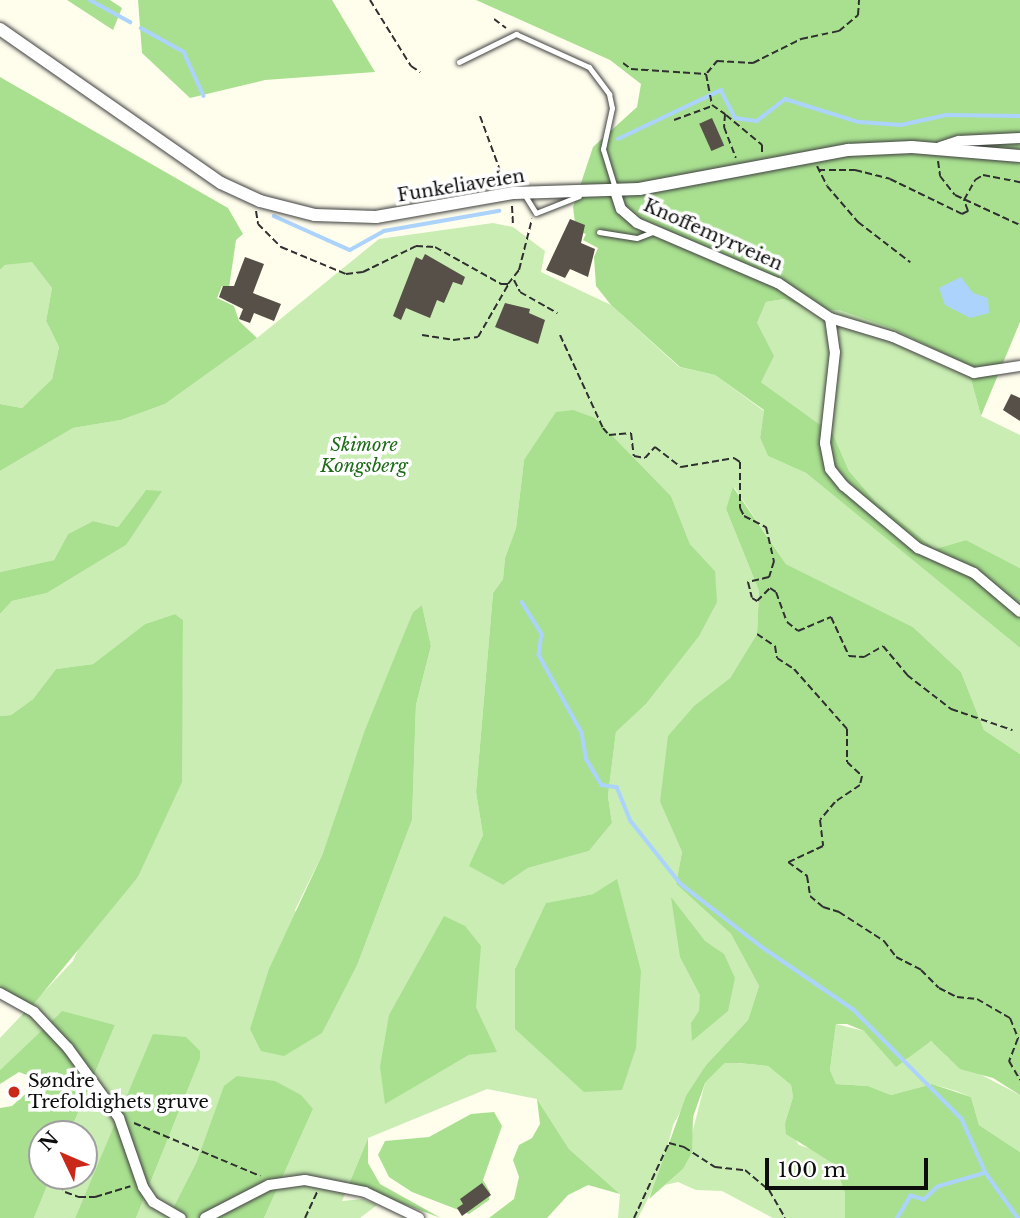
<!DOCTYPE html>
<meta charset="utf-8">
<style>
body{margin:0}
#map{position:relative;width:1020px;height:1218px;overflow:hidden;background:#fffeed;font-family:"Libre Baskerville",serif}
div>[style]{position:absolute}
.green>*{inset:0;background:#c9edb3}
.forest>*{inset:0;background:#a9e090}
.water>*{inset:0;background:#acd3fc}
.stream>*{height:3.5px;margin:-1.75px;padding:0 1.75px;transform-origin:1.75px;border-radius:1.75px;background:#acd3fc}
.building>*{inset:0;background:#575048;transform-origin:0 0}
.path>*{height:2px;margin-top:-1px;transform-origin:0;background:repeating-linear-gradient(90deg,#2f2f2f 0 7px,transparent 0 10.5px)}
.roads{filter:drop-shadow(0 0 2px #404040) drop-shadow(0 0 2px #404040)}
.service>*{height:5px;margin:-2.5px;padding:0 2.5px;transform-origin:2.5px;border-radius:2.5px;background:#fff}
.minor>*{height:10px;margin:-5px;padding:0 5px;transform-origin:5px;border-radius:5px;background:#fff}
.tertiary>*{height:12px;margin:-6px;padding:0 6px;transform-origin:6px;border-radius:6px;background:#fff}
.dots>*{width:19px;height:19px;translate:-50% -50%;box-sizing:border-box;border:4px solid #fff;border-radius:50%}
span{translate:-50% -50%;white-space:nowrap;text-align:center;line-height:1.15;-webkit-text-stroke:7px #fff;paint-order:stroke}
.street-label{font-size:18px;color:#0d0d0d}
.park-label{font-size:18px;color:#1d6b17;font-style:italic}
.poi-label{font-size:18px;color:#0d0d0d}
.left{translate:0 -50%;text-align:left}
.north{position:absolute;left:28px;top:1120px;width:70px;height:70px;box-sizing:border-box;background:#fff;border:2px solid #9e9e9e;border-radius:50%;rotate:314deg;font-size:19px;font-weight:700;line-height:28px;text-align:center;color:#0d0d0d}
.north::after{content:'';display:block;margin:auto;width:24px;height:32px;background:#ca2818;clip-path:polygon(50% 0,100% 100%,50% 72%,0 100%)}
.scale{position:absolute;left:765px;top:1158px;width:163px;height:32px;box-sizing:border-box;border:4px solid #0d0d0d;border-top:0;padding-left:9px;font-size:21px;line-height:24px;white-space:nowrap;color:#0d0d0d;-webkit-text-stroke:5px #fff;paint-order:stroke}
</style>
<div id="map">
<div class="green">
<i style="clip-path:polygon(evenodd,493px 223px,513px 227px,545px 251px,541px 272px,611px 305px,679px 367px,715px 375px,764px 411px,760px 438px,768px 456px,806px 473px,1020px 648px,1020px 754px,984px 730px,961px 672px,913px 627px,786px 564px,734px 487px,726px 509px,759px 591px,757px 634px,730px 678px,695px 705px,660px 802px,682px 852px,676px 884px,731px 934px,759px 986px,748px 1020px,706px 1065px,673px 1125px,661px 1173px,638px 1218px,618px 1218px,620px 1194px,569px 1149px,537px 1099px,487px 1089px,368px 1138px,342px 1201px,363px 1199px,377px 1205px,360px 1218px,264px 1218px,313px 1109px,197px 1161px,168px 1218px,136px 1218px,200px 1059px,154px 1034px,75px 1218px,34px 1218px,51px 1176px,84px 1176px,84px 1134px,69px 1134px,115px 1025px,61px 1012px,0 1070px,0 1038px,73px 961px,82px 941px,138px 877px,181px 782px,183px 620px,175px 614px,145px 624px,93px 664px,56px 669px,33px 699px,11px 715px,0 716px,0 614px,12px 601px,47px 593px,126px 545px,146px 490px,118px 527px,93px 521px,68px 534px,54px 560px,0 572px,0 471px,73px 428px,121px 420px,165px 404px,257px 338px,379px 239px,493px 223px,595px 418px,671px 496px,690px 544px,715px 571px,645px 705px,616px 732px,608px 796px,612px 823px,589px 851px,528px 868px,503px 885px,470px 866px,483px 835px,476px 792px,493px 593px,503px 579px,505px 558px,516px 528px,524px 460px,595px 418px,493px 223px,422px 605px,431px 646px,416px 705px,412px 820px,358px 963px,338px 995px,295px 910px,323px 853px,413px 612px,422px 605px,493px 223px,617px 880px,515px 969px,547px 903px,593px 894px,617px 880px,493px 223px,476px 977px,476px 1007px,496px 1051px,469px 1055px,385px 1103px,476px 977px)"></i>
<i style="clip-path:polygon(32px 261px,52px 288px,46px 321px,59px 347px,52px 379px,22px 408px,0 404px,0 270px,5px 265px)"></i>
<i style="clip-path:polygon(784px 299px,810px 310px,839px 310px,893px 329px,967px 365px,981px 416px,1020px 435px,1020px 568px,966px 540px,935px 549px,875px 501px,849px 471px,833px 434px,761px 382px,757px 323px,766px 302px)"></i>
<i style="clip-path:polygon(836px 1024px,864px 1031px,906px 1060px,918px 1046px,930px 1041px,944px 1049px,947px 1057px,1020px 1095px,1020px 1152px,979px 1125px,971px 1097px,956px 1091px,932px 1084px,891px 1095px,868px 1086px,836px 1084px,830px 1070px)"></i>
<i style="clip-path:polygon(726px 1062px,768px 1066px,791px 1085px,793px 1097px,785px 1123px,799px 1145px,823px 1153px,834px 1164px,845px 1193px,845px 1218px,773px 1218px,722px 1191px,696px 1190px,678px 1182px,665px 1185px,683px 1169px,705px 1083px)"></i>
</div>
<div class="forest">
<i style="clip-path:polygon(67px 0,110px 0,122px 8px,113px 30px)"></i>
<i style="clip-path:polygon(138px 0,332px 0,375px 72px,265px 80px,190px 98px,142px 53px)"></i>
<i style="clip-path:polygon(476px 0,1020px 0,1020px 322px,981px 416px,967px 365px,893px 329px,839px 310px,810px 310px,784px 299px,766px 302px,757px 323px,774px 356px,761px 382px,833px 434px,849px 471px,875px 501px,935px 549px,966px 540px,1020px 568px,1020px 648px,806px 473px,768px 456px,760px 438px,764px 410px,715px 375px,680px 367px,611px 305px,596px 286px,594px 257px,598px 248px,583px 240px,586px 234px,576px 231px,573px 207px,593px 147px,637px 107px,641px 84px,610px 60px)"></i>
<i style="clip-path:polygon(0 77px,228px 208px,243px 234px,236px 240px,229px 288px,222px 286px,217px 298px,234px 306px,239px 321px,257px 338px,165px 404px,121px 420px,73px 428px,0 471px,0 404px,22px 408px,52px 379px,59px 347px,46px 321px,52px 288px,32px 262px,5px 265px,0 270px)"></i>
<i style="clip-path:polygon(573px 410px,595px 418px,671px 496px,690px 544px,715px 571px,717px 602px,699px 636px,645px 705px,616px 732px,608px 796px,612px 823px,589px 851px,528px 868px,503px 885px,469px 866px,483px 835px,476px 792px,493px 593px,503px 579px,505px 558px,516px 528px,524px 460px,556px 412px)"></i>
<i style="clip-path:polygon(733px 487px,786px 564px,913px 627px,961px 672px,984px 730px,1020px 754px,1020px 1095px,993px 1078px,960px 1069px,931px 1041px,896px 1067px,864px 1031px,847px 1024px,836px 1024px,830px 1070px,836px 1084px,868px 1086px,891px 1095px,932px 1084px,971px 1097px,979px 1125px,1020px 1152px,1020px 1218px,845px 1218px,845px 1193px,834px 1164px,786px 1134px,785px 1123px,793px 1097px,791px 1085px,768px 1066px,738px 1063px,725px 1063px,705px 1083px,693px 1117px,692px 1152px,683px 1169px,649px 1199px,686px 1096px,706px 1065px,748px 1020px,759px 986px,731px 934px,676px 884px,682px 852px,660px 802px,668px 736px,695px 705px,730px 678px,757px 634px,759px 591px,726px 509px)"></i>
<i style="clip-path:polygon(146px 490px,162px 491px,126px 545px,47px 593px,12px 601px,0 614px,0 572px,54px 560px,68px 534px,93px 521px,118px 527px)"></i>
<i style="clip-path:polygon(422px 605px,431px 646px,416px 705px,412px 820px,358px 963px,322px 1033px,284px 1056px,261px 1051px,250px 1029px,269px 969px,323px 853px,365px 730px,413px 612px)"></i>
<i style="clip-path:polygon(175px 614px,183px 620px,182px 782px,138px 877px,23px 1017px,24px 1012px,0 996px,0 716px,11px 715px,33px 699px,56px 669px,93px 664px,145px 624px)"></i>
<i style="clip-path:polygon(617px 879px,641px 971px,636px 1048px,622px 1090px,584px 1092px,515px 1029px,515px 969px,546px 903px,593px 894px)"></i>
<i style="clip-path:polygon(671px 897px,705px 941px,724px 954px,735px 978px,728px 1011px,692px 1041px,691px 1023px,699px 1011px,700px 995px,680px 957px)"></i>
<i style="clip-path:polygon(444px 916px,465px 926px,481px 946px,476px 1007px,497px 1052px,469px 1055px,385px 1104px,380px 1067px,389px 1015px)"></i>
<i style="clip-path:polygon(62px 1011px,115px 1025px,69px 1134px,42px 1134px,42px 1176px,51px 1176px,34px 1218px,0 1218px,0 1108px,12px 1106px,32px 1088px,29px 1076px,19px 1072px,0 1084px,0 1070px)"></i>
<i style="clip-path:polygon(153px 1034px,186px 1037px,200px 1051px,200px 1059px,136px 1218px,75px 1218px)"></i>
<i style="clip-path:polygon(237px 1076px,275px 1081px,301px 1095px,313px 1109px,264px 1218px,168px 1218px,197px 1161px,224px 1086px)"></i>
<i style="clip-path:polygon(537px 1099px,569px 1149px,620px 1194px,588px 1185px,568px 1195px,547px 1218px,489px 1218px,514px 1199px,519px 1177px,513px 1160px,519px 1145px,532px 1138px,540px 1124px)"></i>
<i style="clip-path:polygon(494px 1112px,502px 1126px,483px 1180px,490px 1192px,489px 1200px,469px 1214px,412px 1192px,389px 1177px,378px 1155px,385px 1141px,429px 1137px,471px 1114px)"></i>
<i style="clip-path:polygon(368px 1138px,368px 1163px,380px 1184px,441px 1218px,349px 1184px)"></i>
</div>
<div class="water">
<i style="clip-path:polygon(961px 277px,973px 293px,988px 298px,989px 313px,970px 318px,945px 305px,939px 288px)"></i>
</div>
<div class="stream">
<i style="left:90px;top:0;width:46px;rotate:28.8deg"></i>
<i style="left:141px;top:28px;width:49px;rotate:29.2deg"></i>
<i style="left:184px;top:52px;width:48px;rotate:65.6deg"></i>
<i style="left:618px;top:139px;width:114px;rotate:-25.4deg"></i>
<i style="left:721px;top:90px;width:31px;rotate:63deg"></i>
<i style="left:735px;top:118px;width:22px;rotate:8deg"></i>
<i style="left:757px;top:121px;width:36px;rotate:-38deg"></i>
<i style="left:785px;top:99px;width:77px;rotate:17.3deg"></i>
<i style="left:859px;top:122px;width:42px;rotate:4.1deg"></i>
<i style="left:901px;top:125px;width:46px;rotate:-12.5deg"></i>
<i style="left:946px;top:115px;width:74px;rotate:0.8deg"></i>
<i style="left:274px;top:216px;width:83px;rotate:24.1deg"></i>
<i style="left:350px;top:250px;width:39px;rotate:-29deg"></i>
<i style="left:384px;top:231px;width:117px;rotate:-9.9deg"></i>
<i style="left:522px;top:602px;width:38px;rotate:58deg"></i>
<i style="left:542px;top:634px;width:21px;rotate:98deg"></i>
<i style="left:539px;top:655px;width:89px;rotate:61.1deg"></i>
<i style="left:582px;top:733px;width:27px;rotate:80deg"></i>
<i style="left:587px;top:760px;width:29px;rotate:59deg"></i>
<i style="left:602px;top:785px;width:15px;rotate:8deg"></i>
<i style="left:617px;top:787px;width:37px;rotate:68deg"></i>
<i style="left:631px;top:821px;width:80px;rotate:51.6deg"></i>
<i style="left:681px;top:884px;width:103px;rotate:37.9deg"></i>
<i style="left:762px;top:947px;width:110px;rotate:34.3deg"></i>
<i style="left:853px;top:1009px;width:155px;rotate:45.3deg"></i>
<i style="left:962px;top:1119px;width:59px;rotate:66deg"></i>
<i style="left:986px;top:1173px;width:50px;rotate:163.7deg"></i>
<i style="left:938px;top:1187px;width:19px;rotate:137deg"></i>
<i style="left:924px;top:1200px;width:14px;rotate:-163deg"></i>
<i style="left:911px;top:1196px;width:26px;rotate:121deg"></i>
<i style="left:986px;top:1173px;width:55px;rotate:54.6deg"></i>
</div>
<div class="building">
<i style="left:712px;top:118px;width:30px;height:14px;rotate:66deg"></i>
<i style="clip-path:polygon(570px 219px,585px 225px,581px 243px,595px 249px,588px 277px,570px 269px,565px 278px,546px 270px)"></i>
<i style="clip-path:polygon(425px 254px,465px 277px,462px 285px,453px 282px,444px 303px,437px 300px,430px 318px,406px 308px,401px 320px,393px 316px,416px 257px,422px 260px)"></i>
<i style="clip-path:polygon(245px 257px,264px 264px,253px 293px,281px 304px,274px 321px,254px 313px,250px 323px,239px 319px,243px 309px,219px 297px,223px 286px,234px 286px)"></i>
<i style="clip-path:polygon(505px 303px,530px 309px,529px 313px,545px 320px,538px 344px,495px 327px)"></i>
<i style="clip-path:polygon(1011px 394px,1020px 398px,1020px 421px,1003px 410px)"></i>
<i style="clip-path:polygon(482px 1183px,491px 1195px,462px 1216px,457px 1208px,463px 1204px,460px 1199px)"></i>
</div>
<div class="path">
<i style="left:370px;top:0;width:78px;rotate:58.2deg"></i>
<i style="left:411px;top:66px;width:11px;rotate:34deg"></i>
<i style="left:494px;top:19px;width:15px;rotate:37deg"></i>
<i style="left:623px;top:63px;width:10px;rotate:37deg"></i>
<i style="left:631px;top:69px;width:75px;rotate:3.8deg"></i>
<i style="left:706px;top:74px;width:32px;rotate:79deg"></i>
<i style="left:712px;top:105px;width:16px;rotate:35deg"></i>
<i style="left:725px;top:114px;width:13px;rotate:94deg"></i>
<i style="left:724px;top:127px;width:33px;rotate:69deg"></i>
<i style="left:707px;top:73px;width:16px;rotate:-50deg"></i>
<i style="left:717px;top:61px;width:36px;rotate:3deg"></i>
<i style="left:753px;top:63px;width:54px;rotate:-26.6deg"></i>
<i style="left:801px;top:39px;width:39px;rotate:-12deg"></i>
<i style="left:839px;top:31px;width:25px;rotate:-40deg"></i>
<i style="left:858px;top:15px;width:15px;rotate:-86deg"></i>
<i style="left:726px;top:115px;width:47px;rotate:39.8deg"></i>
<i style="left:762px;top:145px;width:10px;rotate:90deg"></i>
<i style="left:480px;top:116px;width:72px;rotate:69.8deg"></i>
<i style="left:674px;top:120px;width:40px;rotate:-20.2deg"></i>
<i style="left:938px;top:161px;width:15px;rotate:82deg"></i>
<i style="left:940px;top:176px;width:24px;rotate:52deg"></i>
<i style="left:955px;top:195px;width:72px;rotate:24.8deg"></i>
<i style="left:817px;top:166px;width:22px;rotate:63deg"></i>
<i style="left:827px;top:186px;width:48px;rotate:49.3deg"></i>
<i style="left:858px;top:222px;width:66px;rotate:37.6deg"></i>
<i style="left:818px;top:170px;width:37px"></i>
<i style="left:855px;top:170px;width:36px;rotate:14deg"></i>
<i style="left:890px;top:179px;width:80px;rotate:25.9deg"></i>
<i style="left:962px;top:214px;width:7px;rotate:-27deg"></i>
<i style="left:968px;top:211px;width:12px;rotate:-110deg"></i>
<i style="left:964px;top:200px;width:23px;rotate:-61deg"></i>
<i style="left:975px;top:180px;width:9px;rotate:-32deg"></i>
<i style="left:983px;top:175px;width:38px;rotate:11deg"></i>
<i style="left:512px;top:206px;width:21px;rotate:87deg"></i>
<i style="left:256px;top:211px;width:13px;rotate:81deg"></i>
<i style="left:258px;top:224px;width:33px;rotate:45deg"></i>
<i style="left:281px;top:247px;width:70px;rotate:22.6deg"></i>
<i style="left:346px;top:274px;width:17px;rotate:-7deg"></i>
<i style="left:363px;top:272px;width:59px;rotate:-26.1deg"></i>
<i style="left:416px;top:246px;width:19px;rotate:3deg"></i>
<i style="left:435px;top:247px;width:76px;rotate:29.3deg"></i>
<i style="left:501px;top:284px;width:7px"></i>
<i style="left:508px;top:284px;width:18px;rotate:-52deg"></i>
<i style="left:519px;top:270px;width:53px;rotate:-75.7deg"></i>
<i style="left:514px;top:280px;width:13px;rotate:63deg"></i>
<i style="left:520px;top:292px;width:43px;rotate:29.6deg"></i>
<i style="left:422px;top:335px;width:31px;rotate:9deg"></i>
<i style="left:453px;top:340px;width:25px;rotate:-7deg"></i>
<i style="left:478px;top:337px;width:60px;rotate:-60deg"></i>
<i style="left:560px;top:335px;width:102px;rotate:65.2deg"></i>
<i style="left:603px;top:428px;width:9px;rotate:49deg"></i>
<i style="left:609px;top:435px;width:22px;rotate:-5deg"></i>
<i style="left:631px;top:433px;width:23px;rotate:83deg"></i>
<i style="left:634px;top:456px;width:11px;rotate:10deg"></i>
<i style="left:645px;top:458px;width:15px;rotate:-48deg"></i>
<i style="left:655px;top:447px;width:33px;rotate:38deg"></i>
<i style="left:681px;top:467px;width:54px;rotate:-9.6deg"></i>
<i style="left:734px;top:458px;width:7px;rotate:34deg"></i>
<i style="left:740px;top:462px;width:46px;rotate:90deg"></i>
<i style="left:740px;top:508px;width:9px;rotate:63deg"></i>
<i style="left:744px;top:516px;width:25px;rotate:27deg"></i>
<i style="left:766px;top:527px;width:35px;rotate:77deg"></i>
<i style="left:774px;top:561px;width:17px;rotate:107deg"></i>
<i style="left:769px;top:577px;width:22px;rotate:167deg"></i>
<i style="left:748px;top:582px;width:16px;rotate:76deg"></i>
<i style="left:752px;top:598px;width:6px;rotate:31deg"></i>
<i style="left:757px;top:601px;width:18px;rotate:-45deg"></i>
<i style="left:770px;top:588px;width:7px;rotate:34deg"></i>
<i style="left:776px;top:592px;width:32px;rotate:70deg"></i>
<i style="left:787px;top:622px;width:14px;rotate:39deg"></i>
<i style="left:798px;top:631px;width:36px;rotate:-23deg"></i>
<i style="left:831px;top:617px;width:43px;rotate:65.2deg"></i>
<i style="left:849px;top:656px;width:15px;rotate:4deg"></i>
<i style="left:864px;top:657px;width:22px;rotate:-30deg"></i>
<i style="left:883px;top:646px;width:38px;rotate:50deg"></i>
<i style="left:907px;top:675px;width:56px;rotate:37.7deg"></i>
<i style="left:951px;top:709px;width:65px;rotate:19deg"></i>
<i style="left:757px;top:634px;width:22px;rotate:34deg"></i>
<i style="left:775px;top:646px;width:12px;rotate:81deg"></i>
<i style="left:777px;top:658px;width:20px;rotate:33deg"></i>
<i style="left:794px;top:669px;width:80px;rotate:48.5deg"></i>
<i style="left:847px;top:729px;width:33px;rotate:90deg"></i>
<i style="left:847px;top:762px;width:21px;rotate:43deg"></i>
<i style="left:862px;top:776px;width:9px;rotate:103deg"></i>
<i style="left:860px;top:785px;width:30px;rotate:146deg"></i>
<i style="left:835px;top:802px;width:23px;rotate:130deg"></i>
<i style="left:820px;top:820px;width:26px;rotate:83deg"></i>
<i style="left:823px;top:846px;width:38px;rotate:155deg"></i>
<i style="left:788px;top:862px;width:24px;rotate:36deg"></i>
<i style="left:807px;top:876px;width:20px;rotate:81deg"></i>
<i style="left:810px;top:896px;width:17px;rotate:40deg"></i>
<i style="left:823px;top:907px;width:17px;rotate:17deg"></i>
<i style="left:839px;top:912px;width:54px;rotate:32.8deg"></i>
<i style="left:884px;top:941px;width:20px;rotate:53deg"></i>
<i style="left:896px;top:957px;width:28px;rotate:27deg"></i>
<i style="left:921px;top:970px;width:25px;rotate:45deg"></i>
<i style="left:939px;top:988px;width:20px;rotate:27deg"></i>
<i style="left:957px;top:997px;width:20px;rotate:6deg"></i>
<i style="left:977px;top:999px;width:38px;rotate:30deg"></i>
<i style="left:1010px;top:1018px;width:22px;rotate:68deg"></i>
<i style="left:1018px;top:1038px;width:25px;rotate:111deg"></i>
<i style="left:1009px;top:1061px;width:22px;rotate:60deg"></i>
<i style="left:134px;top:1123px;width:137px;rotate:22.8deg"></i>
<i style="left:53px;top:1176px;width:20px;rotate:53deg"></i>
<i style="left:65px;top:1192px;width:15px;rotate:20deg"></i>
<i style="left:79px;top:1197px;width:16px"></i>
<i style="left:95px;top:1197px;width:37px;rotate:-17deg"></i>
<i style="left:305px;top:1218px;width:29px;rotate:-65deg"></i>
<i style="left:634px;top:1218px;width:83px;rotate:-65deg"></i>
<i style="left:669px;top:1143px;width:16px;rotate:15deg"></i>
<i style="left:684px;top:1147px;width:37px;rotate:33deg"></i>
<i style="left:715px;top:1167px;width:30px;rotate:6deg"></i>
<i style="left:745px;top:1170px;width:31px;rotate:40deg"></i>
<i style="left:769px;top:1190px;width:32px;rotate:60deg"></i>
</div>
<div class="roads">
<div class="service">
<i style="left:459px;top:62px;width:64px;rotate:-26.2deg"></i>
<i style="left:516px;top:34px;width:80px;rotate:24.3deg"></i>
<i style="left:589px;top:67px;width:34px;rotate:53deg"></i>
<i style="left:609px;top:94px;width:14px;rotate:78deg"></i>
<i style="left:612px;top:108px;width:42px;rotate:102.4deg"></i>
<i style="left:603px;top:149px;width:41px;rotate:72.9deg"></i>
<i style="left:524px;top:194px;width:22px;rotate:58deg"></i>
<i style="left:536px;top:213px;width:46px;rotate:-21.6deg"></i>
<i style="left:599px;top:232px;width:38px;rotate:9deg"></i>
<i style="left:637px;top:238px;width:19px;rotate:-21deg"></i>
</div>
<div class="minor">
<i style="left:940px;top:147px;width:20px;rotate:-18deg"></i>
<i style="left:959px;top:141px;width:61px;rotate:-2.8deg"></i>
<i style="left:615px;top:191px;width:19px;rotate:72deg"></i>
<i style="left:621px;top:209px;width:21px;rotate:41deg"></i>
<i style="left:637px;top:223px;width:153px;rotate:23.1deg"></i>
<i style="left:778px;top:283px;width:63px;rotate:33.9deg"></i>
<i style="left:830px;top:318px;width:66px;rotate:16.8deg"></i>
<i style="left:893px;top:337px;width:89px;rotate:24deg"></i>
<i style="left:974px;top:373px;width:47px;rotate:-8.7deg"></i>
<i style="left:830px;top:318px;width:34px;rotate:82deg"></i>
<i style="left:835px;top:352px;width:92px;rotate:96.3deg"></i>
<i style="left:825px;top:443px;width:26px;rotate:79deg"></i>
<i style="left:830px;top:469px;width:22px;rotate:51deg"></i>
<i style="left:844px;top:486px;width:97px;rotate:40deg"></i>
<i style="left:918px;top:548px;width:61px;rotate:24.1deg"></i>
<i style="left:974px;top:573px;width:60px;rotate:40.3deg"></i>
<i style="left:0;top:993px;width:39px;rotate:29deg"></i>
<i style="left:34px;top:1012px;width:50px;rotate:46.6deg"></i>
<i style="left:68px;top:1048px;width:87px;rotate:53.9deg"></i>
<i style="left:119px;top:1118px;width:73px;rotate:70.8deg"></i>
<i style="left:143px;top:1187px;width:18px;rotate:56deg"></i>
<i style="left:153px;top:1202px;width:32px;rotate:30deg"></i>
<i style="left:205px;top:1218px;width:72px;rotate:-27.3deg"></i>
<i style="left:269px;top:1185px;width:36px;rotate:-8deg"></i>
<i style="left:305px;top:1180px;width:61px;rotate:11.3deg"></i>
<i style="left:365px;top:1192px;width:60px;rotate:25.7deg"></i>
</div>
<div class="tertiary">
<i style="left:0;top:29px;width:269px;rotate:34.9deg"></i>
<i style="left:221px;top:183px;width:43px;rotate:24.8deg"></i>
<i style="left:260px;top:201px;width:57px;rotate:14.3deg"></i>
<i style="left:315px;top:215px;width:61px;rotate:1.9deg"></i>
<i style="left:376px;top:217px;width:140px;rotate:-9.9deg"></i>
<i style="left:514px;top:193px;width:125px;rotate:-1.8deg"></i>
<i style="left:639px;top:189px;width:213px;rotate:-10.6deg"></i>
<i style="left:848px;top:150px;width:64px;rotate:-2.7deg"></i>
<i style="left:912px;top:147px;width:108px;rotate:4.8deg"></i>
</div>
</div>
<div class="dots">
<i style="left:14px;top:1092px;background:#ca2818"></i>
</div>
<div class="street-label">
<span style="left:461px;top:186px;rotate:-9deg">Funkeliaveien</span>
<span style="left:713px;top:235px;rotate:24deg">Knoffemyrveien</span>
</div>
<div class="park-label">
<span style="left:364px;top:456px">Skimore<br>Kongsberg</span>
</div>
<div class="poi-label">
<span class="left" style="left:28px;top:1092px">Søndre<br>Trefoldighets gruve</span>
</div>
<div class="north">N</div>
<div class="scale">100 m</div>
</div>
